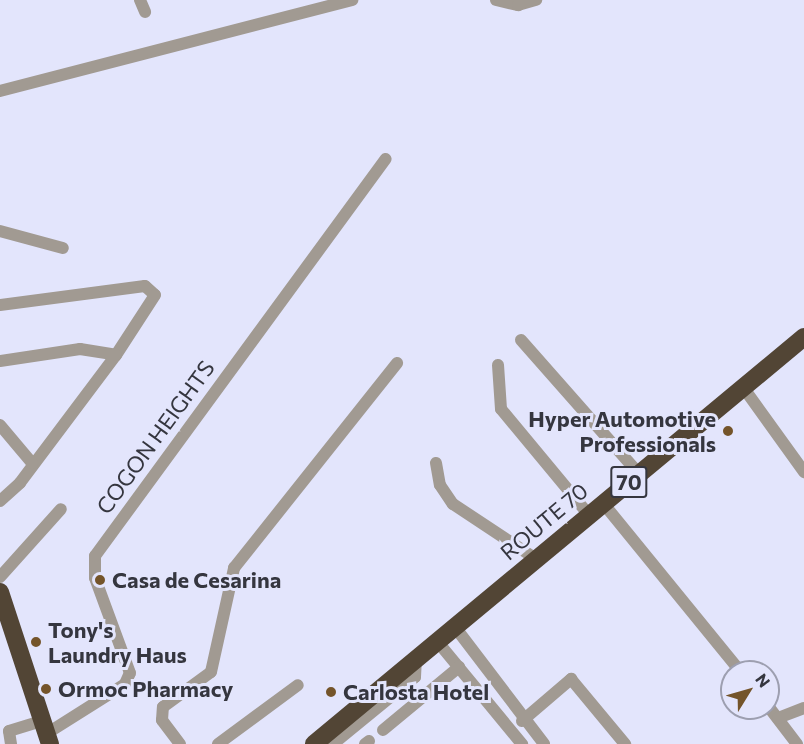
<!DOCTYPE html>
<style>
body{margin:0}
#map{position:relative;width:804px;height:744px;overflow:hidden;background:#e3e5fc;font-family:Commissioner,sans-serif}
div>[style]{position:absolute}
.minor>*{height:12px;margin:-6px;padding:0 6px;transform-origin:6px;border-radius:6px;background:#a19a92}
.highway>*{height:18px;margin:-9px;padding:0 9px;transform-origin:9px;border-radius:9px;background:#524535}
.dots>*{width:16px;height:16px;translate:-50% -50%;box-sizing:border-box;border:3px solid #e3e5fc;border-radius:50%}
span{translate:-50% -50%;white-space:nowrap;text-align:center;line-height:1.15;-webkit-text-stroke:6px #e3e5fc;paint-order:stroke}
.shield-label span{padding:2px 4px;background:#e3e5fc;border:2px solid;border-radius:4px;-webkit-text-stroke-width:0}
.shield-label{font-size:21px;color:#35363f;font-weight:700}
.poi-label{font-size:22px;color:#35363f;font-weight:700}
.right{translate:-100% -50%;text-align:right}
.left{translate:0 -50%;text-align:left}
.street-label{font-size:22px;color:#35363f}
.north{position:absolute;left:720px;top:660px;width:60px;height:60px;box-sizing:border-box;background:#e3e5fc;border:2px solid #9d9fb0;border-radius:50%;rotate:53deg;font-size:16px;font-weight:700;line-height:24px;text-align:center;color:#35363f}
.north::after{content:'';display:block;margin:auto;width:21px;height:27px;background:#74542a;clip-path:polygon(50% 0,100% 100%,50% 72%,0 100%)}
</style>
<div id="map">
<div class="minor">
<i style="left:140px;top:0;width:13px;rotate:67deg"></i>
<i style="left:496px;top:0;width:23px;rotate:13deg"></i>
<i style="left:518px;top:5px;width:19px;rotate:-16deg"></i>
<i style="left:0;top:91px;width:364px;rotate:-14.5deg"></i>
<i style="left:0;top:231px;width:65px;rotate:15.1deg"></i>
<i style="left:0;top:305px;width:146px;rotate:-7.5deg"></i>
<i style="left:145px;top:286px;width:13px;rotate:42deg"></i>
<i style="left:155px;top:295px;width:72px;rotate:123deg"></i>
<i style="left:116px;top:355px;width:160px;rotate:126.9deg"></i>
<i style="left:20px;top:483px;width:27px;rotate:138deg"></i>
<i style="left:521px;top:340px;width:179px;rotate:48.6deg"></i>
<i style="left:0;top:361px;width:81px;rotate:-8.5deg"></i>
<i style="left:80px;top:349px;width:36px;rotate:9deg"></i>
<i style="left:498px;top:365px;width:44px;rotate:86.1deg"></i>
<i style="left:501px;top:409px;width:138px;rotate:50.3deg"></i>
<i style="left:743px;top:387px;width:105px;rotate:54.3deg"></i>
<i style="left:0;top:425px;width:50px;rotate:49.9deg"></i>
<i style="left:436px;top:463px;width:22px;rotate:80deg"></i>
<i style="left:440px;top:485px;width:23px;rotate:56deg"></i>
<i style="left:453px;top:504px;width:100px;rotate:33.5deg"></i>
<i style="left:603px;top:503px;width:218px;rotate:50.8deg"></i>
<i style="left:0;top:577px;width:91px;rotate:-48.1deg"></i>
<i style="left:455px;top:627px;width:147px;rotate:52.7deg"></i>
<i style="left:437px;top:641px;width:134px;rotate:50.5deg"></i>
<i style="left:768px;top:706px;width:48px;rotate:52.7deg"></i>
<i style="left:778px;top:718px;width:28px;rotate:-21deg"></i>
<i style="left:522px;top:721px;width:65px;rotate:-40.6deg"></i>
<i style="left:571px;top:679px;width:85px;rotate:50.3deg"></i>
<i style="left:383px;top:730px;width:99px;rotate:-39.7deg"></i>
<i style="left:46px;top:734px;width:93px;rotate:-32.3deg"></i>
<i style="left:125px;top:684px;width:12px;rotate:-66deg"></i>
<i style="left:130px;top:673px;width:101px;rotate:-110.2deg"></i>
<i style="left:95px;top:578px;width:22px;rotate:-90deg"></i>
<i style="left:95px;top:556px;width:492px;rotate:-53.8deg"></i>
<i style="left:11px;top:744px;width:13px;rotate:-99deg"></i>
<i style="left:9px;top:731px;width:34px;rotate:-17deg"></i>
<i style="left:180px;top:744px;width:30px;rotate:-127deg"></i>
<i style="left:162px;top:720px;width:13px;rotate:-86deg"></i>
<i style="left:163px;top:707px;width:59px;rotate:-36.1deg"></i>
<i style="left:211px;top:672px;width:107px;rotate:-77.5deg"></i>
<i style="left:234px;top:568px;width:262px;rotate:-51.5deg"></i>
<i style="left:218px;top:744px;width:99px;rotate:-36.4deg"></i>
<i style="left:333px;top:744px;width:106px;rotate:-39.3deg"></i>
<i style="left:415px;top:677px;width:18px;rotate:-87deg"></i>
<i style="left:365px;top:744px;width:5px;rotate:-37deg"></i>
</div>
<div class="highway">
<i style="left:0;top:592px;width:160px;rotate:71.8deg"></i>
<i style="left:314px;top:744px;width:637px;rotate:-39.71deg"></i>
</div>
<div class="dots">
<i style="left:728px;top:431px;background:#74542a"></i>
<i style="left:100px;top:580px;background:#74542a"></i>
<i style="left:36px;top:642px;background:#74542a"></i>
<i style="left:46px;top:689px;background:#74542a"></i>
<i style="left:331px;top:692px;background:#74542a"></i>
</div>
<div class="shield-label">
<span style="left:629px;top:482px">70</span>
</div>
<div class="poi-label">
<span class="right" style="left:716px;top:431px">Hyper Automotive<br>Professionals</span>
<span class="left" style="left:112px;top:580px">Casa de Cesarina</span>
<span class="left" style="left:48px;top:642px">Tony's<br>Laundry Haus</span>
<span class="left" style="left:58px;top:689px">Ormoc Pharmacy</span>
<span class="left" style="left:343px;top:692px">Carlosta Hotel</span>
</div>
<div class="street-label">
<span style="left:155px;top:437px;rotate:-54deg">COGON HEIGHTS</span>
<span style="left:544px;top:521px;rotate:-40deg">ROUTE 70</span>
</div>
<div class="north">N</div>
</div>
